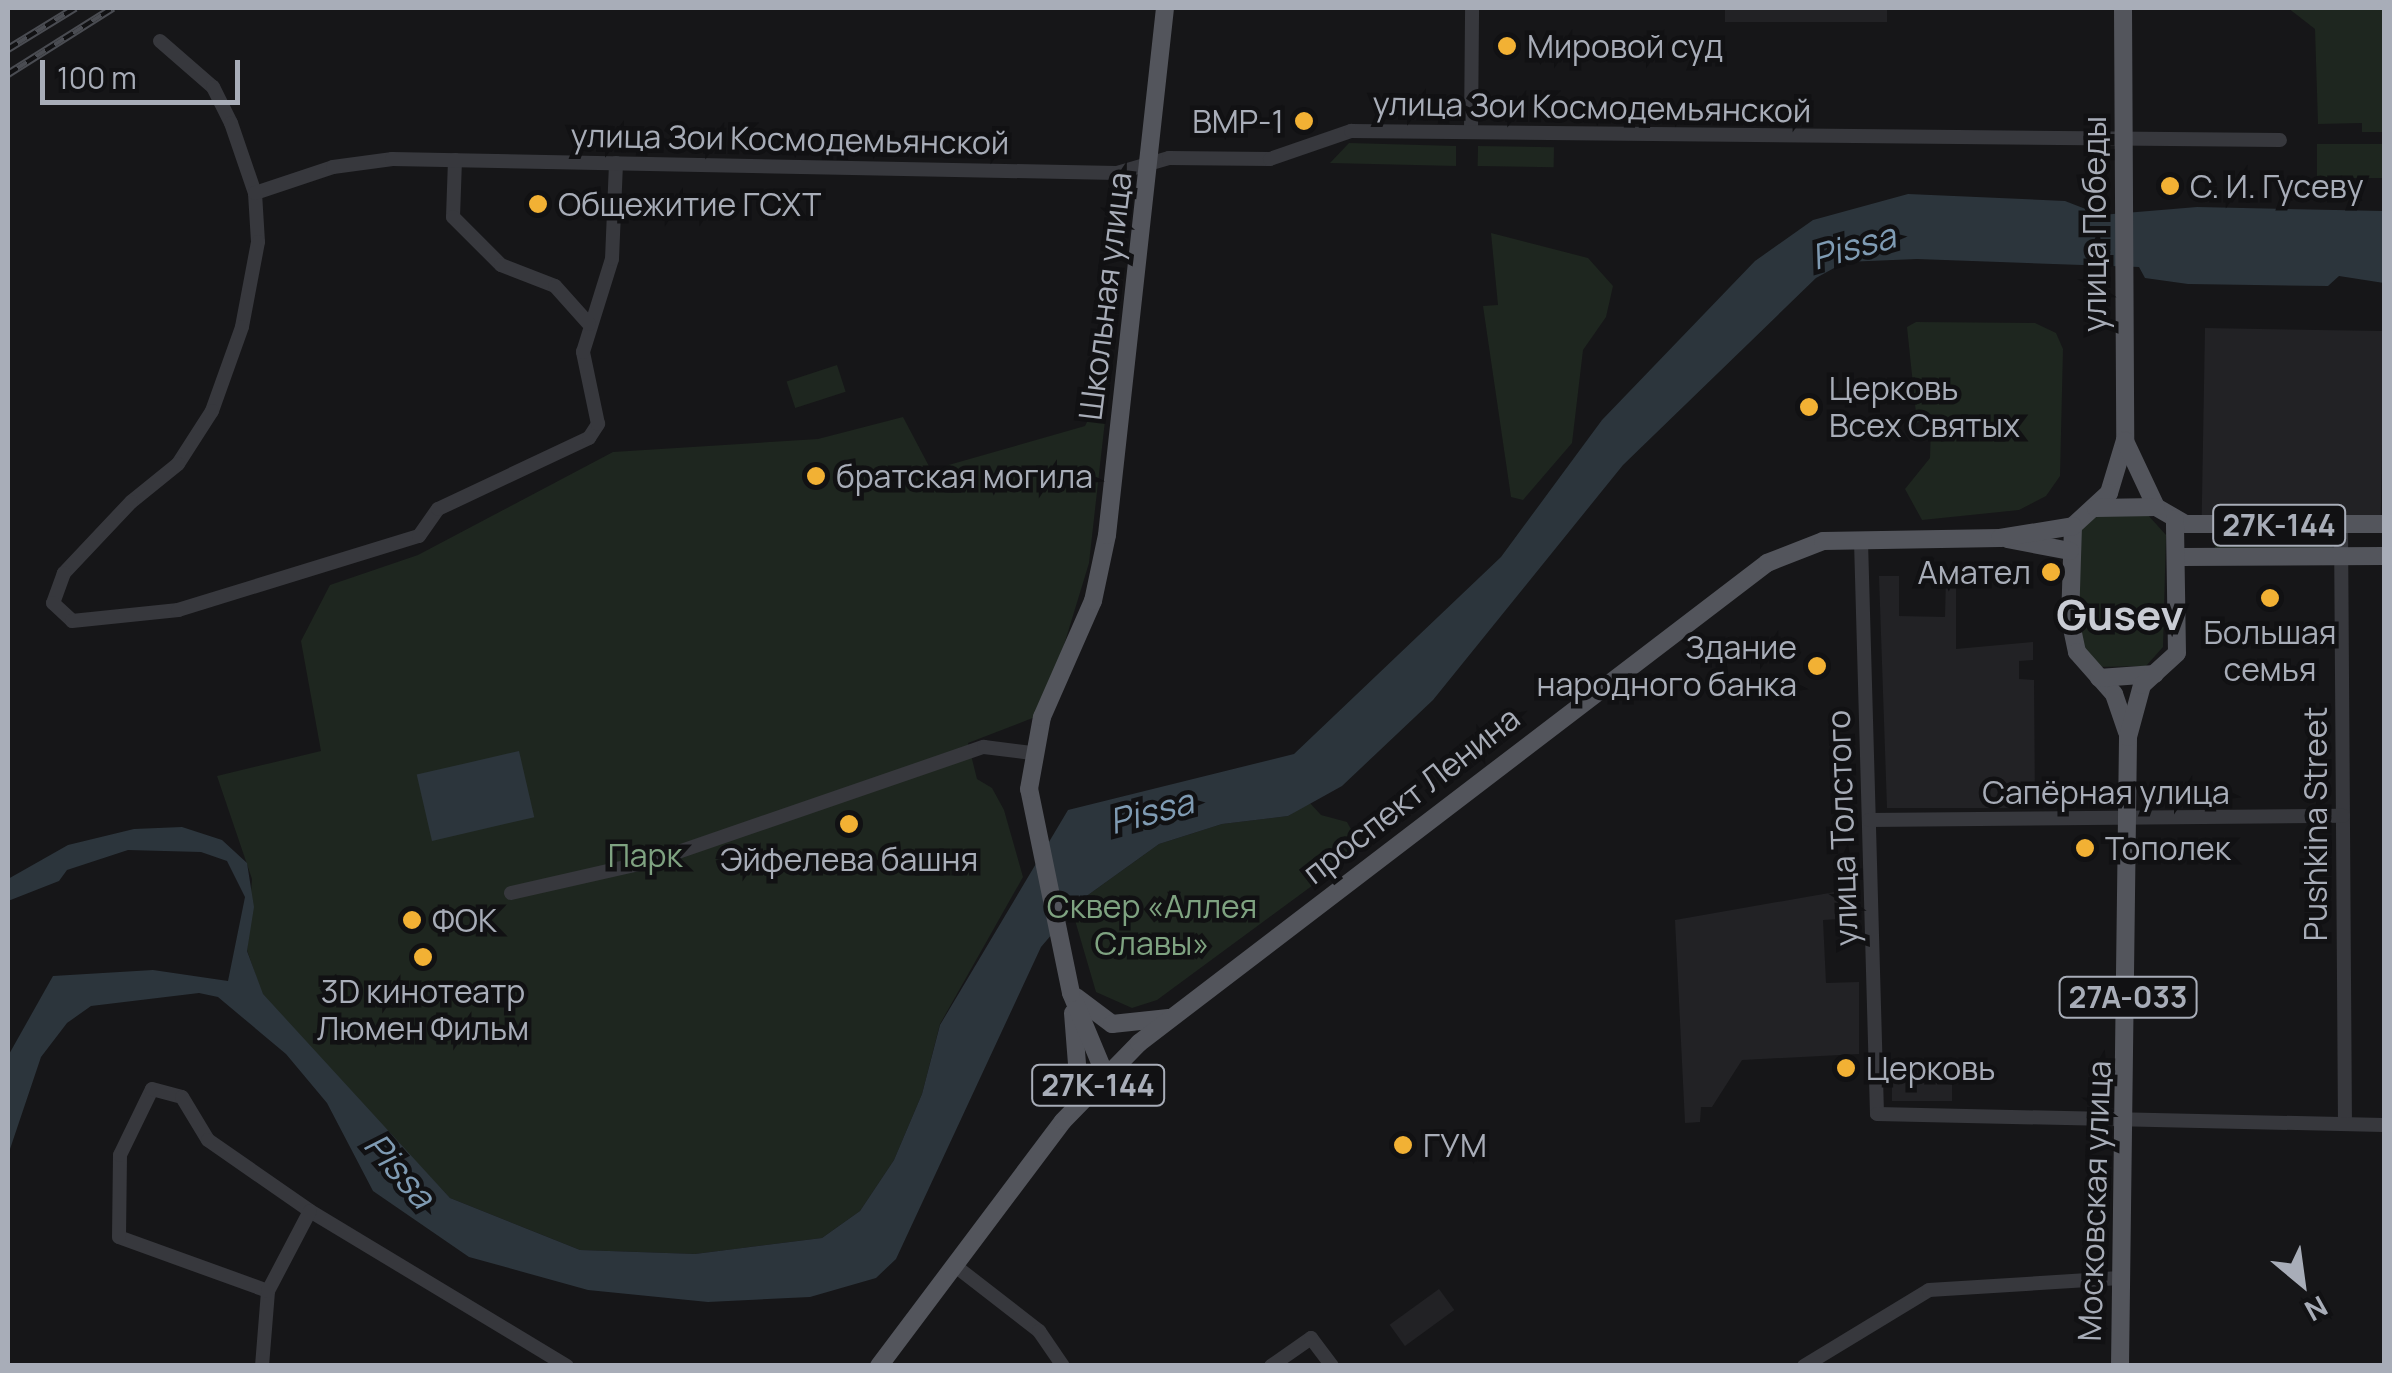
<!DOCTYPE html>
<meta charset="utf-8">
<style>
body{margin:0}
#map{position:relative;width:2392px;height:1373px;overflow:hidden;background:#161618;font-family:Manrope,sans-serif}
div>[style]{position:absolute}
.built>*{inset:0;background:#222225;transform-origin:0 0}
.green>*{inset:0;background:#1e261f;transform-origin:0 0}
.water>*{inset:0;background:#2c353c;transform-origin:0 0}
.minor>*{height:14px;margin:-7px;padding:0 7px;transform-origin:7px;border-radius:7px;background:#37383d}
.major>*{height:18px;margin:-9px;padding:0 9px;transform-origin:9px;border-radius:9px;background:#53555c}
.rail>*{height:8px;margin-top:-4px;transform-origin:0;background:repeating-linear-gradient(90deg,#111113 0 11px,#4a4c52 0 22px);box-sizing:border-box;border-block:2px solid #4a4c52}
.dots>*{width:28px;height:28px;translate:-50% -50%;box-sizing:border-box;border:5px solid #111113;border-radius:50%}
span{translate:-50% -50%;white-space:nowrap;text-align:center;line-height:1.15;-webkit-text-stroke:9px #111113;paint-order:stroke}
.shield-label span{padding:2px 8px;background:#111113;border:2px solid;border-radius:8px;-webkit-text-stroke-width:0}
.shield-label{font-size:30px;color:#a8adb8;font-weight:700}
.poi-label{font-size:32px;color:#a8adb8}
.left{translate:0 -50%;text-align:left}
.right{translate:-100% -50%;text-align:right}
.street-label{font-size:32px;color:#a8adb8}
.park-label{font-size:32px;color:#7fa381}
.water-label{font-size:35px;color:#7f9bb3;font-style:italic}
.district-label{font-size:42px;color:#c9ccd4;font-weight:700}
.frame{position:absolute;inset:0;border:10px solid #a8adb8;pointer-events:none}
.north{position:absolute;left:2252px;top:1233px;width:100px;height:100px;-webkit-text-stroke:8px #111113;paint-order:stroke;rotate:151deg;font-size:28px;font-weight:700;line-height:40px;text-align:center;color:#a8adb8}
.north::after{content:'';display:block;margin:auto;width:35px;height:45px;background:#a8adb8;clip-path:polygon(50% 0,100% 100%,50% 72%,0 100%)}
.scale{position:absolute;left:40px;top:60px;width:200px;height:45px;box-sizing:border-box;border:5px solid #a8adb8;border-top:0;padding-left:12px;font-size:30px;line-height:35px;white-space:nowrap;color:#a8adb8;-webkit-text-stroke:8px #111113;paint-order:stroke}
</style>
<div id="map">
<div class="built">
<i style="left:1725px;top:8px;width:162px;height:14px"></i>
<i style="left:2205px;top:328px;width:179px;height:195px;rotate:1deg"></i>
<i style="clip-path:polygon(1879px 576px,1899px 576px,1899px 616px,1945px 617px,1946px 576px,1956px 576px,1956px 649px,2033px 642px,2033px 660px,2019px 661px,2019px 679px,2034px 680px,2035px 808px,1887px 808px)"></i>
<i style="clip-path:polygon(1852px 889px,1856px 918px,1823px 920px,1826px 983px,1859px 982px,1859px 1054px,1742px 1060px,1712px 1107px,1701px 1107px,1700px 1122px,1685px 1123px,1675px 920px)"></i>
<i style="left:1952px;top:1079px;width:22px;height:60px;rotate:90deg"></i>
<i style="left:1439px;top:1289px;width:26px;height:61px;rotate:54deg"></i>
</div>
<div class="green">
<i style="clip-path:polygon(2288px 8px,2384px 8px,2384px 132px,2362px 132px,2362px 123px,2318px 124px,2315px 29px)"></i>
<i style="clip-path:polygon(1349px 143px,1456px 146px,1456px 166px,1330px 163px)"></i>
<i style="left:2384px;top:144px;width:34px;height:67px;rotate:90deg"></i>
<i style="left:1478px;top:146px;width:76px;height:20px;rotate:1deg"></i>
<i style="clip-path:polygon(1491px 233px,1588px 258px,1613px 286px,1606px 317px,1583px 350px,1572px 443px,1523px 500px,1511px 497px,1483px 306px,1498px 305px)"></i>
<i style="clip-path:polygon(2035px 323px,2056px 333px,2063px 349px,2060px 476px,2046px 496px,2019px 510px,1922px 520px,1905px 489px,1930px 458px,1931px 424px,1924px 417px,1917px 423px,1907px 327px,1916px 322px)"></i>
<i style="left:837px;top:365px;width:28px;height:53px;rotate:72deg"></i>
<i style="clip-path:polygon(1110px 376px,1089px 563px,1043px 714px,968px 743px,977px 779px,992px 788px,1004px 810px,1023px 877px,940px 1024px,922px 1094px,894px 1160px,860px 1211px,822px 1238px,695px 1254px,580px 1250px,450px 1198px,283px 1020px,262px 994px,247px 950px,252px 879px,217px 776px,321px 751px,301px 641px,330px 585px,418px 555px,613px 452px,818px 439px,903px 417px,931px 470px,1085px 426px)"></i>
<i style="clip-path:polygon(2147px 514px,2166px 535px,2163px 647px,2146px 666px,2098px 667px,2076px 642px,2081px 523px,2091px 515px)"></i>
<i style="left:2215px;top:533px;width:117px;height:15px"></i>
<i style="clip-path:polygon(1309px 802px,1321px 815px,1347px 822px,1362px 849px,1157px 1000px,1132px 1008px,1096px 992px,1072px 910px,1081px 900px,1159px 844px,1222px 824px,1288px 816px)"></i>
</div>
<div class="water">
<i style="clip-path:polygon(1908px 194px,2065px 201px,2101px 215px,2197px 207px,2384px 211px,2384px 283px,2339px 276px,2328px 286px,2188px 284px,2145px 278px,2139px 267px,1917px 259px,1845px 262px,1816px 278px,1623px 465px,1433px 700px,1342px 786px,1288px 816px,1222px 824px,1159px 844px,1081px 900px,1041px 947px,896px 1259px,876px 1278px,810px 1297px,708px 1302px,588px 1290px,469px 1257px,373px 1191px,327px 1103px,286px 1054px,218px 997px,199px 993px,91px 1006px,67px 1023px,41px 1057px,8px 1155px,8px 1056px,53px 976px,153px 970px,228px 981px,245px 897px,227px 861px,201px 852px,128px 850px,67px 870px,59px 881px,8px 901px,8px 879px,68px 845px,134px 829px,182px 827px,222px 840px,247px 863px,254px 907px,247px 951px,263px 994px,450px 1198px,580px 1250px,695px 1254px,822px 1238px,860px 1211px,894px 1160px,922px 1094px,940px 1025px,1068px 810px,1294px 754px,1501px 557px,1602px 420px,1755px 261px,1813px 220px)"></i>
<i style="left:519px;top:751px;width:68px;height:105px;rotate:77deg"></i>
</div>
<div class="minor">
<i style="left:160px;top:41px;width:70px;rotate:41deg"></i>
<i style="left:213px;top:87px;width:40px;rotate:63.4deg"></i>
<i style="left:231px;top:123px;width:74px;rotate:71.1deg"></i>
<i style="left:255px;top:193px;width:49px;rotate:86.5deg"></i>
<i style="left:258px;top:242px;width:86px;rotate:100.7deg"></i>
<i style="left:242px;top:327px;width:89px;rotate:109.7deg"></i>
<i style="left:212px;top:411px;width:63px;rotate:122.7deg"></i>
<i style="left:178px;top:464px;width:60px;rotate:141deg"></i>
<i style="left:131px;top:502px;width:98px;rotate:133.3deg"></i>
<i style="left:64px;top:573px;width:32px;rotate:110deg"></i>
<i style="left:53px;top:603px;width:26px;rotate:43deg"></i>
<i style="left:72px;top:621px;width:107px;rotate:-5.9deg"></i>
<i style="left:178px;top:610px;width:252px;rotate:-17.1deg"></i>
<i style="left:419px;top:536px;width:33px;rotate:-55deg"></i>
<i style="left:438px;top:509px;width:167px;rotate:-25.2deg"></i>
<i style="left:589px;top:438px;width:17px;rotate:-57deg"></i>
<i style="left:598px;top:424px;width:74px;rotate:-101.8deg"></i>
<i style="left:583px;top:352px;width:97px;rotate:-72.7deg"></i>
<i style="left:612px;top:259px;width:96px;rotate:-87.6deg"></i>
<i style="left:1471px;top:132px;width:124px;rotate:-89.5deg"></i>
<i style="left:455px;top:160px;width:57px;rotate:92deg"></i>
<i style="left:453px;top:217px;width:68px;rotate:45deg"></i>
<i style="left:501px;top:265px;width:58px;rotate:21.3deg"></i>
<i style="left:555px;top:286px;width:51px;rotate:48.2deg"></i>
<i style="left:255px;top:193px;width:82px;rotate:-18.4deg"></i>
<i style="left:333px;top:167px;width:60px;rotate:-7.7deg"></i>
<i style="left:392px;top:159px;width:725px;rotate:1.11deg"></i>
<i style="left:1117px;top:173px;width:54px;rotate:-16.1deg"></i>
<i style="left:1169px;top:158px;width:101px;rotate:0.6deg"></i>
<i style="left:1270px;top:159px;width:86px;rotate:-19.1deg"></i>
<i style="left:1351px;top:131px;width:929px;rotate:0.56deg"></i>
<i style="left:2341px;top:525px;width:599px;rotate:89.62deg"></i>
<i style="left:1861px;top:541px;width:573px;rotate:88.4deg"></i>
<i style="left:1877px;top:1114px;width:507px;rotate:1.24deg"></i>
<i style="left:1869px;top:820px;width:474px;rotate:-0.5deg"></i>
<i style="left:511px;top:893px;width:145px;rotate:-12.8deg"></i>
<i style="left:652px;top:861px;width:351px;rotate:-19deg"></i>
<i style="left:984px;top:747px;width:48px;rotate:7.1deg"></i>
<i style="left:954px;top:1265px;width:108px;rotate:37.8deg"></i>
<i style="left:1039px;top:1331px;width:42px;rotate:55.6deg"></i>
<i style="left:268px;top:1291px;width:158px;rotate:-160.1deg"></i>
<i style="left:119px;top:1237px;width:82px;rotate:-89.3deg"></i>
<i style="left:120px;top:1155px;width:73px;rotate:-64.1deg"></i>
<i style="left:152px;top:1089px;width:31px;rotate:15deg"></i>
<i style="left:182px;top:1097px;width:50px;rotate:58.8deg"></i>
<i style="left:208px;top:1140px;width:124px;rotate:34.8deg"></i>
<i style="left:310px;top:1211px;width:300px;rotate:31.1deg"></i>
<i style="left:262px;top:1366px;width:75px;rotate:-85.4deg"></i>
<i style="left:268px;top:1291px;width:90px;rotate:-62.3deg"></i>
<i style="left:1271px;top:1366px;width:49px;rotate:-35deg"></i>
<i style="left:1311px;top:1338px;width:35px;rotate:53deg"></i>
<i style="left:1804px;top:1366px;width:146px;rotate:-31.3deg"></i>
<i style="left:1929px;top:1290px;width:191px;rotate:-3.6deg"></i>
</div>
<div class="major">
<i style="left:2123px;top:8px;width:432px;rotate:89.7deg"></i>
<i style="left:2125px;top:440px;width:55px;rotate:106.8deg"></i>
<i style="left:2109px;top:493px;width:49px;rotate:137.5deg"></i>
<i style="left:2073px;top:526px;width:93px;rotate:91.8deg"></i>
<i style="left:2070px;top:619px;width:34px;rotate:78deg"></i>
<i style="left:2077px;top:652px;width:56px;rotate:48.6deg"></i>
<i style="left:2114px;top:694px;width:40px;rotate:71.1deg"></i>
<i style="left:2125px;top:441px;width:73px;rotate:64.8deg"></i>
<i style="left:2156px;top:507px;width:34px;rotate:30deg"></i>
<i style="left:2185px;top:524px;width:199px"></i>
<i style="left:2096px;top:508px;width:60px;rotate:-1deg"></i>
<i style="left:2007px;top:539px;width:64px;rotate:10.8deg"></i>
<i style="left:2180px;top:557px;width:204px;rotate:-0.3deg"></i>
<i style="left:2099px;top:678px;width:56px;rotate:-4.1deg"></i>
<i style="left:1076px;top:997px;width:45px;rotate:36.9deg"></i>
<i style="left:1112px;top:1024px;width:57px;rotate:-6deg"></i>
<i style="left:1073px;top:1013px;width:89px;rotate:85.5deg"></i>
<i style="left:1106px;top:1077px;width:91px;rotate:-112.6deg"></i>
<i style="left:1071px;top:993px;width:208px;rotate:-101.6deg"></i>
<i style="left:1029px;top:789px;width:73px;rotate:-79.8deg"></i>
<i style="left:1042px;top:717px;width:127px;rotate:-66.3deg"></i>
<i style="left:1093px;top:601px;width:67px;rotate:-78deg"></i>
<i style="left:1107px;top:535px;width:530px;rotate:-83.72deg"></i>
<i style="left:879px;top:1366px;width:306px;rotate:-53.1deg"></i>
<i style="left:1063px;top:1121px;width:109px;rotate:-45.7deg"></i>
<i style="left:1139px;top:1043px;width:790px;rotate:-37.39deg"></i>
<i style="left:1767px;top:563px;width:60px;rotate:-21.4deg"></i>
<i style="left:1823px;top:541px;width:177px;rotate:-1deg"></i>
<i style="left:2000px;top:538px;width:74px;rotate:-9.3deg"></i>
<i style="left:2120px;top:1366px;width:629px;rotate:-89.27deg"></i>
<i style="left:2128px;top:737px;width:54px;rotate:-74.9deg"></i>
<i style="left:2142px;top:685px;width:47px;rotate:-42.4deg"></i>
<i style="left:2177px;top:653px;width:134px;rotate:-90.9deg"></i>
</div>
<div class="rail">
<i style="left:8px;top:49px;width:79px;rotate:-31.5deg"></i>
<i style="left:8px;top:74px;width:124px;rotate:-32.2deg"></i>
</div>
<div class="dots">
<i style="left:1507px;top:46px;background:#f2b134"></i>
<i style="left:1304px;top:121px;background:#f2b134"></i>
<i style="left:2170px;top:186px;background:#f2b134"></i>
<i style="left:538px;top:204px;background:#f2b134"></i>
<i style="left:1809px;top:407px;background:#f2b134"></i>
<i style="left:816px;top:476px;background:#f2b134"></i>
<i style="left:2051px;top:572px;background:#f2b134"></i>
<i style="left:2270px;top:598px;background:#f2b134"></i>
<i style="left:1817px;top:666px;background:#f2b134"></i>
<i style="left:849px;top:824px;background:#f2b134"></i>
<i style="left:2085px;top:848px;background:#f2b134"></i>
<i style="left:412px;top:920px;background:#f2b134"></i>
<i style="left:423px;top:957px;background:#f2b134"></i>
<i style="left:1846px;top:1068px;background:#f2b134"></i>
<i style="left:1403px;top:1145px;background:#f2b134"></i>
</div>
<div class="shield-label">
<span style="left:2279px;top:525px">27К-144</span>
<span style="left:2128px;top:997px">27А-033</span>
<span style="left:1098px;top:1085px">27К-144</span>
</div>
<div class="poi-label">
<span class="left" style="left:1527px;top:46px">Мировой суд</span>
<span class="right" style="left:1284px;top:121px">BMP-1</span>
<span class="left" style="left:2190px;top:186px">С. И. Гусеву</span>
<span class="left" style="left:558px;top:204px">Общежитие ГСХТ</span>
<span class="left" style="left:1829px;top:407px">Церковь<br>Всех Святых</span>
<span class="left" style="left:836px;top:476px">братская могила</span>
<span class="right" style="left:2031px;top:572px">Амател</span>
<span style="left:2270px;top:651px">Большая<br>семья</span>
<span class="right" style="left:1797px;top:666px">Здание<br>народного банка</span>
<span class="left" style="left:2105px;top:848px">Тополек</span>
<span style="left:849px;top:859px">Эйфелева башня</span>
<span class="left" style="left:432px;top:920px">ФОК</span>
<span style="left:423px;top:1010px">3D кинотеатр<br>Люмен Фильм</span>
<span class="left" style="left:1866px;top:1068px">Церковь</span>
<span class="left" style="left:1423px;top:1145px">ГУМ</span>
</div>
<div class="street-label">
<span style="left:1592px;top:107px;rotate:1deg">улица Зои Космодемьянской</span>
<span style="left:790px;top:139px;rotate:1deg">улица Зои Космодемьянской</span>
<span style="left:2094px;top:224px;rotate:-90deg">улица Победы</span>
<span style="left:1105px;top:296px;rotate:-83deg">Школьная улица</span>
<span style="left:2106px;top:792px">Сапёрная улица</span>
<span style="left:1411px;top:795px;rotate:-38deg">проспект Ленина</span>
<span style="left:2315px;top:824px;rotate:-90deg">Pushkina Street</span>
<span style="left:1842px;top:828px;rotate:-92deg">улица Толстого</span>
<span style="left:2094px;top:1201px;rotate:-88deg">Московская улица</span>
</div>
<div class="park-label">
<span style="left:645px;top:855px">Парк</span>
<span style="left:1152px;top:925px">Сквер «Аллея<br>Славы»</span>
</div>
<div class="water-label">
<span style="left:1853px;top:246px;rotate:-16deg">Pissa</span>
<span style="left:1151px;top:811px;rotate:-15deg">Pissa</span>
<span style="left:400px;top:1170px;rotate:49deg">Pissa</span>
</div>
<div class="district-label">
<span style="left:2120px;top:614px">Gusev</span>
</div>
<div class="frame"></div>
<div class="north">N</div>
<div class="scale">100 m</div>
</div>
